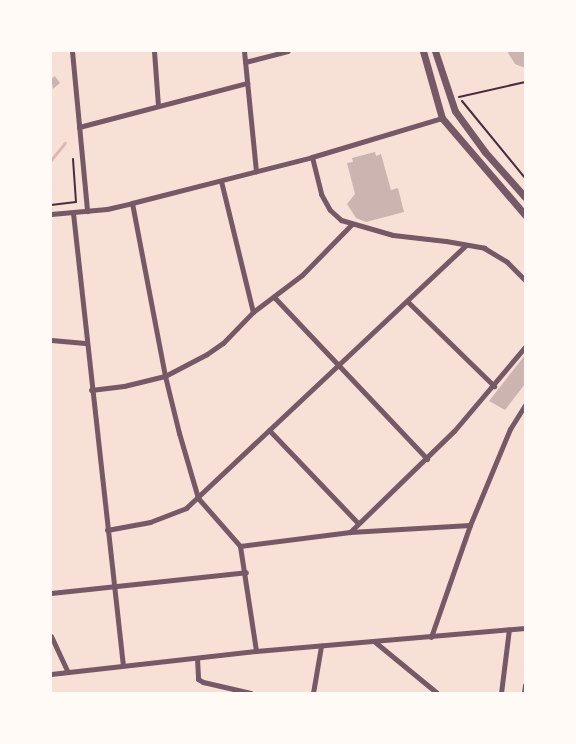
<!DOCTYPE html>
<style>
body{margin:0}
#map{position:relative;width:576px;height:744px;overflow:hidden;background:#f7e1d7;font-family:Quicksand,sans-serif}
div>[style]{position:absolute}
.stream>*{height:3px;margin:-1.5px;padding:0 1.5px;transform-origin:1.5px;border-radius:1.5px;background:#dcb8b0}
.building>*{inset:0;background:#ccb4b1}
.path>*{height:2px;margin:-1px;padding:0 1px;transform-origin:1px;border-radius:1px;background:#4a2c40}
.minor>*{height:5px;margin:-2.5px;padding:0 2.5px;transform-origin:2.5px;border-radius:2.5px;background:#755966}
.tertiary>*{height:7px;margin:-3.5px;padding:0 3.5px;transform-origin:3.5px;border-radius:3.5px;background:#755966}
span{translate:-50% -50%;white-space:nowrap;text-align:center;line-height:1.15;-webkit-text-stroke:6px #fffaf5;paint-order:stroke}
.frame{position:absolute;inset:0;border:52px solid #fffaf5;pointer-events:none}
</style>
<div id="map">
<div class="stream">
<i style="left:51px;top:160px;width:22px;rotate:-51deg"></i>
</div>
<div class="building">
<i style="clip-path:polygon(507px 51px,525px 51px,525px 68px,515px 64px)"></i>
<i style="clip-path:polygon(55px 76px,60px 83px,53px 89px,51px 79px)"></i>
<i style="clip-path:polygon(375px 152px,376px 156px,381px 154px,391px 190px,398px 188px,404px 212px,366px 222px,356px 218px,347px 204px,355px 194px,347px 163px,353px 162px,352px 158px)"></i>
<i style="clip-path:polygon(525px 355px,525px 384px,505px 410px,489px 401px)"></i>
</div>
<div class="path">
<i style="left:459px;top:97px;width:68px;rotate:-12.8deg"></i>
<i style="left:462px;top:101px;width:99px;rotate:50.7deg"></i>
<i style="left:51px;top:205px;width:25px;rotate:-7deg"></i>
<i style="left:76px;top:202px;width:43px;rotate:-94deg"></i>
</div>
<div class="minor">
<i style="left:72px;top:51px;width:161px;rotate:84.6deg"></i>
<i style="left:154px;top:51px;width:55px;rotate:85.8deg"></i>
<i style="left:244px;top:51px;width:121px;rotate:84.3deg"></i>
<i style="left:245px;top:62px;width:44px;rotate:-14.3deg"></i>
<i style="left:79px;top:127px;width:174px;rotate:-14.7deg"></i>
<i style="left:312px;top:157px;width:38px;rotate:76deg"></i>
<i style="left:321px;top:194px;width:18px;rotate:61deg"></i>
<i style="left:330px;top:210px;width:15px;rotate:42deg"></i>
<i style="left:341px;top:220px;width:54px;rotate:16.1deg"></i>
<i style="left:393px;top:235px;width:53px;rotate:6.5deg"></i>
<i style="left:446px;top:241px;width:39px;rotate:10deg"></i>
<i style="left:484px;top:248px;width:27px;rotate:31deg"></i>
<i style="left:507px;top:262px;width:25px;rotate:45deg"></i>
<i style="left:221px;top:181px;width:135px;rotate:76.3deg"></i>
<i style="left:132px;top:203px;width:176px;rotate:79.2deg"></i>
<i style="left:165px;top:376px;width:59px;rotate:76.2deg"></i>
<i style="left:179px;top:433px;width:68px;rotate:73.7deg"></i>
<i style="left:198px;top:498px;width:64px;rotate:48.8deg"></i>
<i style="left:240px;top:546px;width:106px;rotate:81.3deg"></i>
<i style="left:73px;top:213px;width:455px;rotate:83.7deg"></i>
<i style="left:51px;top:214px;width:56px;rotate:-5.1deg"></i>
<i style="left:107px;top:209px;width:26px;rotate:-13deg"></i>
<i style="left:132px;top:203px;width:186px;rotate:-14.3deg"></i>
<i style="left:312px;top:157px;width:136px;rotate:-16.7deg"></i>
<i style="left:274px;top:297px;width:223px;rotate:46.6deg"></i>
<i style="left:407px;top:301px;width:122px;rotate:44.3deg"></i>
<i style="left:51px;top:340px;width:34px;rotate:5deg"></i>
<i style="left:91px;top:390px;width:33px;rotate:-7deg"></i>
<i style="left:124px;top:386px;width:42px;rotate:-13.7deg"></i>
<i style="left:165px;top:376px;width:47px;rotate:-27.6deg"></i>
<i style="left:207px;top:354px;width:19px;rotate:-35deg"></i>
<i style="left:223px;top:343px;width:43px;rotate:-45.9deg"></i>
<i style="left:253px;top:312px;width:61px;rotate:-37.1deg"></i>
<i style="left:302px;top:275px;width:71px;rotate:-45.6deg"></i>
<i style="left:269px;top:430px;width:129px;rotate:46.3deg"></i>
<i style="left:107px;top:530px;width:44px;rotate:-10.5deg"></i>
<i style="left:150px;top:522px;width:39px;rotate:-21deg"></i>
<i style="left:186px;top:508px;width:384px;rotate:-43.2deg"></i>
<i style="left:350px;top:532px;width:145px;rotate:-44.2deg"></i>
<i style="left:454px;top:431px;width:110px;rotate:-49.8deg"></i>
<i style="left:240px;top:546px;width:111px;rotate:-7.3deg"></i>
<i style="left:350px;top:532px;width:120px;rotate:-3.3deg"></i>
<i style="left:51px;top:593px;width:196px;rotate:-6.1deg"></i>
<i style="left:51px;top:636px;width:38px;rotate:65deg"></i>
<i style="left:431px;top:637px;width:119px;rotate:-70.8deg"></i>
<i style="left:470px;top:525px;width:104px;rotate:-67.4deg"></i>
<i style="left:510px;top:429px;width:28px;rotate:-58deg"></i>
<i style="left:375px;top:642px;width:80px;rotate:39.4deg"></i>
<i style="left:197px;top:658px;width:21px;rotate:87deg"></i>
<i style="left:198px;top:679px;width:6px;rotate:31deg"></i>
<i style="left:203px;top:682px;width:49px;rotate:12.9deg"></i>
<i style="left:51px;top:674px;width:206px;rotate:-6.4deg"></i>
<i style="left:256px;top:651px;width:270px;rotate:-4.9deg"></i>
<i style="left:313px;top:693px;width:48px;rotate:-80.3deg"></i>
<i style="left:501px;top:693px;width:64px;rotate:-82.9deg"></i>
<i style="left:524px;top:693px;width:8px;rotate:-83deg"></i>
</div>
<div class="tertiary">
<i style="left:423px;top:51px;width:70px;rotate:74.2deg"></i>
<i style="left:442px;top:118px;width:128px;rotate:49.4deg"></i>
<i style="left:435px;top:51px;width:63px;rotate:71.6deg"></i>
<i style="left:455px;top:111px;width:51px;rotate:53.8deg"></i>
<i style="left:485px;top:152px;width:60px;rotate:48.4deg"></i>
</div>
<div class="frame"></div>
</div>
